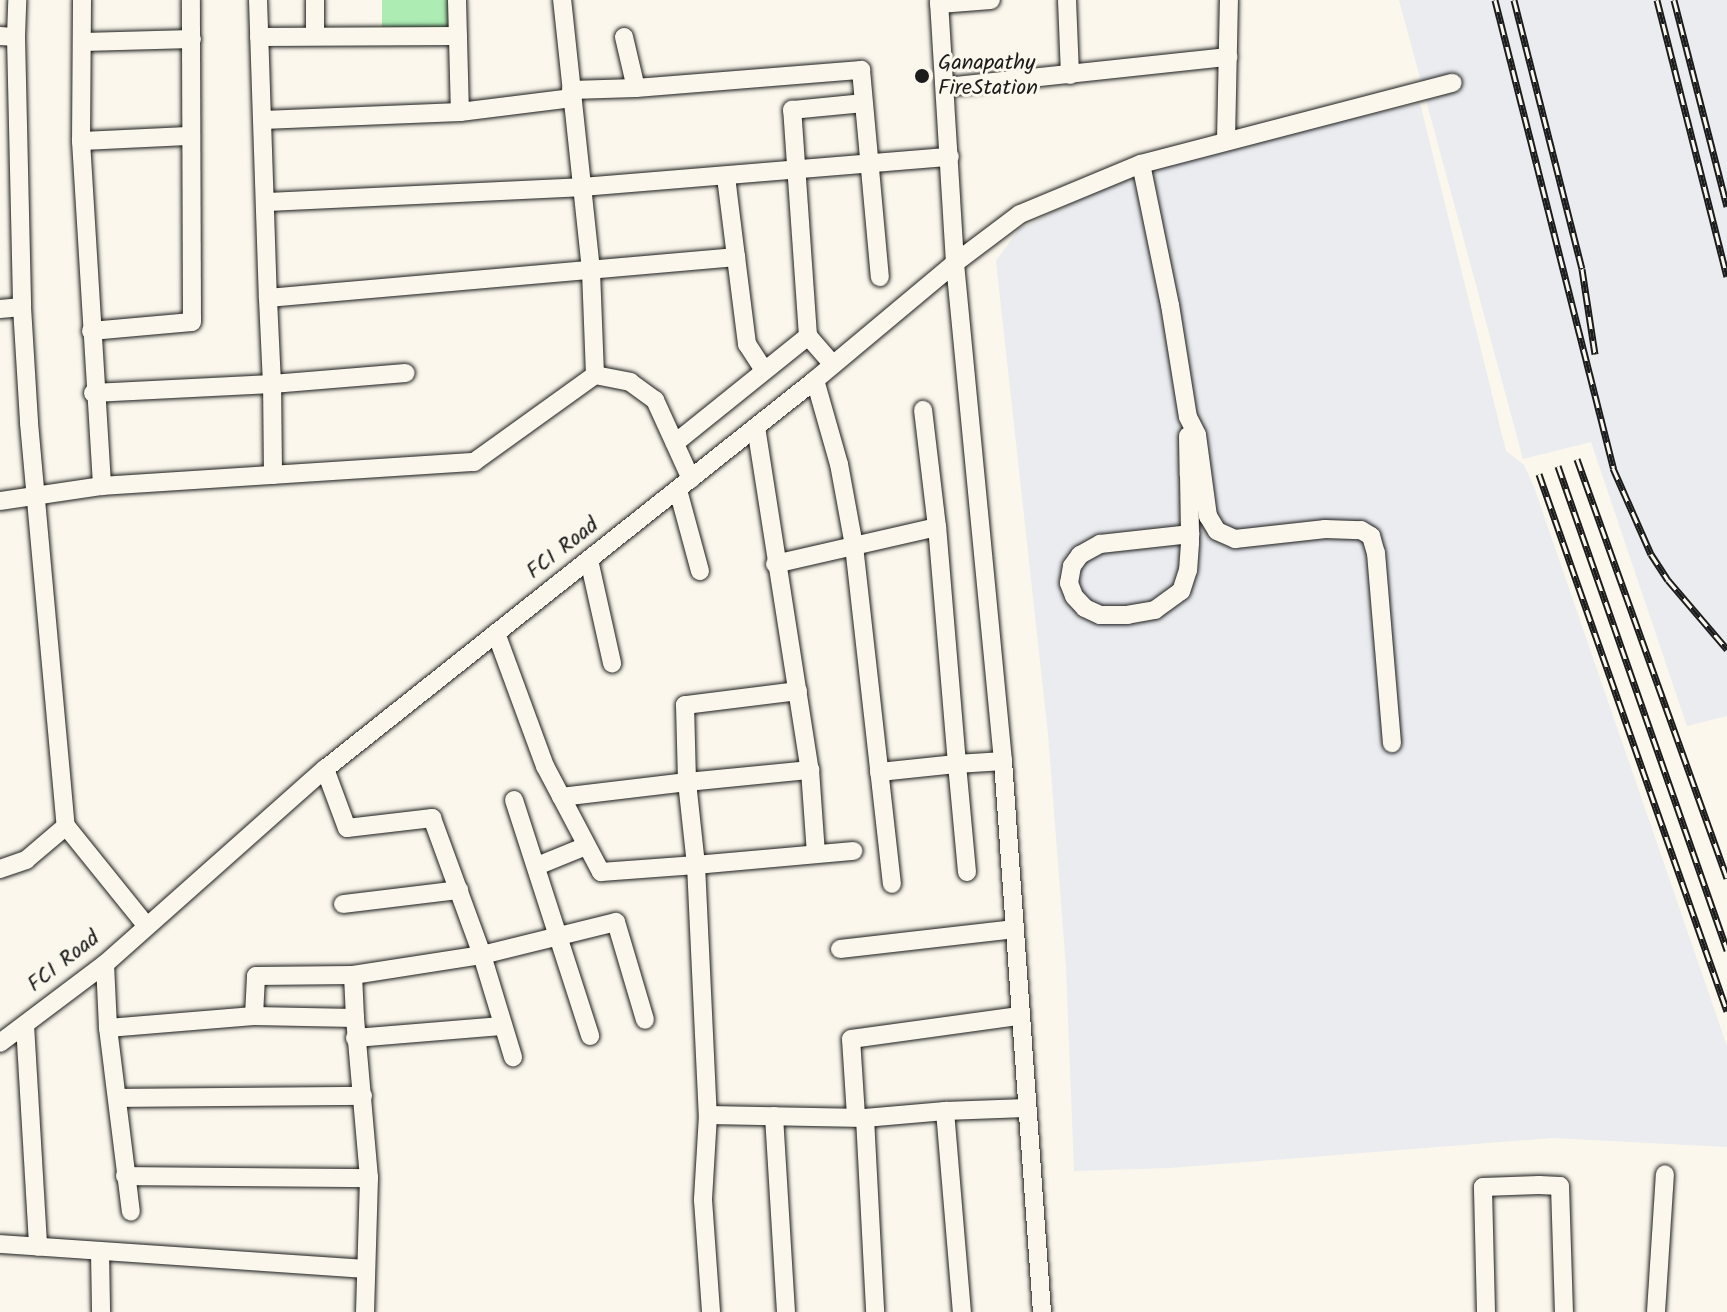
<!DOCTYPE html>
<style>
body{margin:0}
#map{position:relative;width:1727px;height:1312px;overflow:hidden;background:#fbf7ec;font-family:Kalam,sans-serif}
div>[style]{position:absolute}
.built>*{inset:0;background:#eaecf0}
.green>*{inset:0;background:#adecb3;transform-origin:0 0}
.roads{filter:drop-shadow(0 0 2px #1c1c1c) drop-shadow(0 0 2px #1c1c1c)}
.minor>*{height:18px;margin:-9px;padding:0 9px;transform-origin:9px;border-radius:9px;background:#fbf7ec}
.rail>*{height:7px;margin-top:-3.5px;transform-origin:0;background:repeating-linear-gradient(90deg,#fbf7ec 0 12px,#1c1c1c 0 24px);box-sizing:border-box;border-block:2px solid #1c1c1c}
.dots>*{width:22px;height:22px;translate:-50% -50%;box-sizing:border-box;border:4px solid #fbf7ec;border-radius:50%}
span{translate:-50% -50%;white-space:nowrap;text-align:center;line-height:1.15;-webkit-text-stroke:6px #fbf7ec;paint-order:stroke}
.poi-label{font-size:22px;color:#1c1c1c}
.left{translate:0 -50%;text-align:left}
.street-label{font-size:22px;color:#1c1c1c}
</style>
<div id="map">
<div class="built">
<i style="clip-path:polygon(1399px 0,1727px 0,1727px 716px,1687px 726px,1591px 442px,1523px 459px)"></i>
<i style="clip-path:polygon(1420px 103px,1506px 451px,1524px 465px,1534px 487px,1727px 1046px,1727px 1147px,1552px 1138px,1170px 1168px,1074px 1171px,1066px 967px,1048px 734px,996px 261px,1019px 229px,1117px 181px,1239px 145px)"></i>
</div>
<div class="green">
<i style="left:382px;top:0;width:71px;height:31px"></i>
</div>
<div class="roads">
<div class="minor">
<i style="left:82px;top:0;width:141px;rotate:90.4deg"></i>
<i style="left:81px;top:141px;width:346px;rotate:86.5deg"></i>
<i style="left:102px;top:486px;width:373px;rotate:-3.7deg"></i>
<i style="left:474px;top:462px;width:149px;rotate:-35.7deg"></i>
<i style="left:595px;top:375px;width:105px;rotate:-92.2deg"></i>
<i style="left:591px;top:270px;width:272px;rotate:-96.1deg"></i>
<i style="left:258px;top:0;width:298px;rotate:88.1deg"></i>
<i style="left:268px;top:298px;width:470px;rotate:-5deg"></i>
<i style="left:736px;top:257px;width:81px;rotate:-97.1deg"></i>
<i style="left:315px;top:0;width:36px;rotate:90deg"></i>
<i style="left:457px;top:0;width:112px;rotate:88.5deg"></i>
<i style="left:1067px;top:0;width:75px;rotate:87.7deg"></i>
<i style="left:939px;top:4px;width:52px;rotate:-4.4deg"></i>
<i style="left:0;top:36px;width:16px;rotate:4deg"></i>
<i style="left:16px;top:37px;width:37px;rotate:-88deg"></i>
<i style="left:16px;top:37px;width:270px;rotate:88.7deg"></i>
<i style="left:22px;top:307px;width:116px;rotate:86.5deg"></i>
<i style="left:29px;top:423px;width:405px;rotate:84.8deg"></i>
<i style="left:66px;top:826px;width:127px;rotate:51.1deg"></i>
<i style="left:259px;top:37px;width:199px;rotate:-0.3deg"></i>
<i style="left:624px;top:37px;width:52px;rotate:76.8deg"></i>
<i style="left:636px;top:88px;width:226px;rotate:-4.6deg"></i>
<i style="left:861px;top:70px;width:208px;rotate:84.8deg"></i>
<i style="left:83px;top:42px;width:109px;rotate:-1.6deg"></i>
<i style="left:946px;top:87px;width:284px;rotate:-6.1deg"></i>
<i style="left:571px;top:90px;width:65px;rotate:-1.8deg"></i>
<i style="left:263px;top:120px;width:197px;rotate:-2.3deg"></i>
<i style="left:460px;top:112px;width:113px;rotate:-7.1deg"></i>
<i style="left:1226px;top:140px;width:140px;rotate:-88.8deg"></i>
<i style="left:81px;top:141px;width:108px;rotate:-2.7deg"></i>
<i style="left:1141px;top:164px;width:144px;rotate:78.4deg"></i>
<i style="left:1170px;top:305px;width:113px;rotate:80.9deg"></i>
<i style="left:1188px;top:417px;width:20px;rotate:63deg"></i>
<i style="left:1197px;top:435px;width:82px;rotate:82.3deg"></i>
<i style="left:1208px;top:516px;width:17px;rotate:59deg"></i>
<i style="left:1217px;top:531px;width:20px;rotate:24deg"></i>
<i style="left:1235px;top:539px;width:91px;rotate:-6.3deg"></i>
<i style="left:1325px;top:529px;width:36px;rotate:2deg"></i>
<i style="left:1361px;top:530px;width:12px;rotate:31deg"></i>
<i style="left:1371px;top:536px;width:18px;rotate:74deg"></i>
<i style="left:1376px;top:553px;width:191px;rotate:85.2deg"></i>
<i style="left:266px;top:202px;width:316px;rotate:-2.7deg"></i>
<i style="left:582px;top:187px;width:369px;rotate:-4.7deg"></i>
<i style="left:736px;top:257px;width:88px;rotate:82.8deg"></i>
<i style="left:747px;top:344px;width:31px;rotate:57deg"></i>
<i style="left:0;top:309px;width:22px;rotate:-5deg"></i>
<i style="left:91px;top:331px;width:101px;rotate:-5.1deg"></i>
<i style="left:192px;top:322px;width:322px;rotate:-90.2deg"></i>
<i style="left:808px;top:336px;width:38px;rotate:49deg"></i>
<i style="left:595px;top:375px;width:36px;rotate:11deg"></i>
<i style="left:630px;top:382px;width:31px;rotate:36deg"></i>
<i style="left:655px;top:400px;width:87px;rotate:65.5deg"></i>
<i style="left:815px;top:380px;width:87px;rotate:74.1deg"></i>
<i style="left:839px;top:464px;width:83px;rotate:79.6deg"></i>
<i style="left:854px;top:546px;width:340px;rotate:83.6deg"></i>
<i style="left:93px;top:393px;width:179px;rotate:-2.9deg"></i>
<i style="left:272px;top:384px;width:86px;rotate:-92.7deg"></i>
<i style="left:756px;top:427px;width:347px;rotate:81.1deg"></i>
<i style="left:810px;top:770px;width:84px;rotate:85.9deg"></i>
<i style="left:1188px;top:436px;width:39px;rotate:89deg"></i>
<i style="left:1189px;top:475px;width:59px;rotate:89deg"></i>
<i style="left:1190px;top:534px;width:9px;rotate:90deg"></i>
<i style="left:1190px;top:543px;width:27px;rotate:94deg"></i>
<i style="left:1188px;top:570px;width:22px;rotate:108deg"></i>
<i style="left:1181px;top:591px;width:32px;rotate:144deg"></i>
<i style="left:1155px;top:610px;width:27px;rotate:170deg"></i>
<i style="left:1128px;top:615px;width:28px;rotate:180deg"></i>
<i style="left:1100px;top:615px;width:17px;rotate:-155deg"></i>
<i style="left:1085px;top:608px;width:16px;rotate:-133deg"></i>
<i style="left:1074px;top:596px;width:14px;rotate:-111deg"></i>
<i style="left:1069px;top:583px;width:17px;rotate:-80deg"></i>
<i style="left:1072px;top:566px;width:14px;rotate:-54deg"></i>
<i style="left:1080px;top:555px;width:23px;rotate:-29deg"></i>
<i style="left:1100px;top:544px;width:91px;rotate:-6.3deg"></i>
<i style="left:675px;top:443px;width:171px;rotate:-38.8deg"></i>
<i style="left:808px;top:336px;width:227px;rotate:-94deg"></i>
<i style="left:792px;top:110px;width:71px;rotate:-5.6deg"></i>
<i style="left:273px;top:475px;width:91px;rotate:-90.6deg"></i>
<i style="left:272px;top:384px;width:134px;rotate:-4.7deg"></i>
<i style="left:678px;top:490px;width:84px;rotate:74.8deg"></i>
<i style="left:0;top:501px;width:103px;rotate:-8.4deg"></i>
<i style="left:589px;top:560px;width:106px;rotate:77.4deg"></i>
<i style="left:775px;top:564px;width:166px;rotate:-12.9deg"></i>
<i style="left:937px;top:527px;width:118px;rotate:-96.8deg"></i>
<i style="left:496px;top:633px;width:142px;rotate:69.8deg"></i>
<i style="left:545px;top:766px;width:120px;rotate:62.2deg"></i>
<i style="left:601px;top:872px;width:95px;rotate:-4.2deg"></i>
<i style="left:696px;top:865px;width:250px;rotate:87.3deg"></i>
<i style="left:708px;top:1115px;width:157px;rotate:1.1deg"></i>
<i style="left:865px;top:1118px;width:194px;rotate:87deg"></i>
<i style="left:798px;top:691px;width:114px;rotate:172.9deg"></i>
<i style="left:685px;top:705px;width:77px;rotate:88.5deg"></i>
<i style="left:687px;top:782px;width:124px;rotate:-5.6deg"></i>
<i style="left:325px;top:769px;width:63px;rotate:69.6deg"></i>
<i style="left:347px;top:828px;width:86px;rotate:-6.7deg"></i>
<i style="left:432px;top:818px;width:146px;rotate:69.9deg"></i>
<i style="left:482px;top:955px;width:107px;rotate:73.1deg"></i>
<i style="left:879px;top:772px;width:78px;rotate:-5.9deg"></i>
<i style="left:957px;top:764px;width:238px;rotate:-94.8deg"></i>
<i style="left:561px;top:797px;width:127px;rotate:-6.8deg"></i>
<i style="left:687px;top:782px;width:83px;rotate:83.8deg"></i>
<i style="left:696px;top:865px;width:158px;rotate:-5.1deg"></i>
<i style="left:514px;top:800px;width:248px;rotate:72.1deg"></i>
<i style="left:537px;top:866px;width:53px;rotate:-22.2deg"></i>
<i style="left:0;top:869px;width:28px;rotate:-19deg"></i>
<i style="left:26px;top:860px;width:52px;rotate:-40.4deg"></i>
<i style="left:967px;top:872px;width:108px;rotate:-95.3deg"></i>
<i style="left:957px;top:764px;width:46px;rotate:-3.7deg"></i>
<i style="left:343px;top:904px;width:117px;rotate:-6.9deg"></i>
<i style="left:840px;top:949px;width:176px;rotate:-6.5deg"></i>
<i style="left:105px;top:964px;width:64px;rotate:87.3deg"></i>
<i style="left:108px;top:1028px;width:146px;rotate:-4.7deg"></i>
<i style="left:254px;top:1016px;width:101px;rotate:1.1deg"></i>
<i style="left:355px;top:1018px;width:161px;rotate:85deg"></i>
<i style="left:369px;top:1178px;width:134px;rotate:91.7deg"></i>
<i style="left:353px;top:975px;width:43px;rotate:87.3deg"></i>
<i style="left:254px;top:1016px;width:40px;rotate:-87.1deg"></i>
<i style="left:256px;top:976px;width:97px;rotate:-0.6deg"></i>
<i style="left:353px;top:975px;width:131px;rotate:-8.8deg"></i>
<i style="left:482px;top:955px;width:138px;rotate:-13.8deg"></i>
<i style="left:616px;top:922px;width:102px;rotate:73.5deg"></i>
<i style="left:25px;top:1025px;width:222px;rotate:86.6deg"></i>
<i style="left:108px;top:1028px;width:185px;rotate:82.9deg"></i>
<i style="left:355px;top:1038px;width:147px;rotate:-4.7deg"></i>
<i style="left:0;top:1043px;width:131px;rotate:-37deg"></i>
<i style="left:105px;top:964px;width:294px;rotate:-41.6deg"></i>
<i style="left:325px;top:769px;width:626px;rotate:-38.45deg"></i>
<i style="left:815px;top:380px;width:182px;rotate:-39.9deg"></i>
<i style="left:955px;top:263px;width:263px;rotate:-93.5deg"></i>
<i style="left:119px;top:1098px;width:244px;rotate:-0.5deg"></i>
<i style="left:945px;top:1111px;width:81px;rotate:-2.1deg"></i>
<i style="left:708px;top:1115px;width:85px;rotate:93.4deg"></i>
<i style="left:703px;top:1200px;width:112px;rotate:85.9deg"></i>
<i style="left:774px;top:1116px;width:196px;rotate:86.5deg"></i>
<i style="left:856px;top:1116px;width:77px;rotate:-93.7deg"></i>
<i style="left:851px;top:1039px;width:170px;rotate:-7.8deg"></i>
<i style="left:865px;top:1118px;width:80px;rotate:-5deg"></i>
<i style="left:945px;top:1111px;width:202px;rotate:85.2deg"></i>
<i style="left:125px;top:1176px;width:244px;rotate:0.5deg"></i>
<i style="left:0;top:1244px;width:365px;rotate:3.9deg"></i>
<i style="left:100px;top:1252px;width:60px;rotate:89deg"></i>
<i style="left:1042px;top:1312px;width:552px;rotate:-94.05deg"></i>
<i style="left:1003px;top:761px;width:500px;rotate:-95.51deg"></i>
<i style="left:955px;top:263px;width:81px;rotate:-37deg"></i>
<i style="left:1020px;top:214px;width:131px;rotate:-22.5deg"></i>
<i style="left:1141px;top:164px;width:322px;rotate:-14.6deg"></i>
<i style="left:1486px;top:1312px;width:125px;rotate:-91.4deg"></i>
<i style="left:1483px;top:1187px;width:56px;rotate:-2deg"></i>
<i style="left:1539px;top:1185px;width:21px;rotate:3deg"></i>
<i style="left:1560px;top:1186px;width:126px;rotate:88.2deg"></i>
<i style="left:1656px;top:1312px;width:138px;rotate:-86.3deg"></i>
</div>
</div>
<div class="rail">
<i style="left:1495px;top:0;width:483px;rotate:75.8deg"></i>
<i style="left:1613px;top:468px;width:94px;rotate:66.2deg"></i>
<i style="left:1651px;top:554px;width:31px;rotate:57deg"></i>
<i style="left:1668px;top:580px;width:91px;rotate:49.5deg"></i>
<i style="left:1514px;top:0;width:277px;rotate:75.8deg"></i>
<i style="left:1582px;top:269px;width:86px;rotate:81.3deg"></i>
<i style="left:1657px;top:0;width:285px;rotate:75.8deg"></i>
<i style="left:1674px;top:0;width:213px;rotate:75.6deg"></i>
<i style="left:1577px;top:459px;width:445px;rotate:70.3deg"></i>
<i style="left:1558px;top:466px;width:513px;rotate:70.75deg"></i>
<i style="left:1539px;top:474px;width:569px;rotate:70.71deg"></i>
</div>
<div class="dots">
<i style="left:922px;top:76px;background:#1c1c1c"></i>
</div>
<div class="poi-label">
<span class="left" style="left:938px;top:76px">Ganapathy<br>FireStation</span>
</div>
<div class="street-label">
<span style="left:563px;top:549px;rotate:-38deg">FCI Road</span>
<span style="left:64px;top:962px;rotate:-38deg">FCI Road</span>
</div>
</div>
